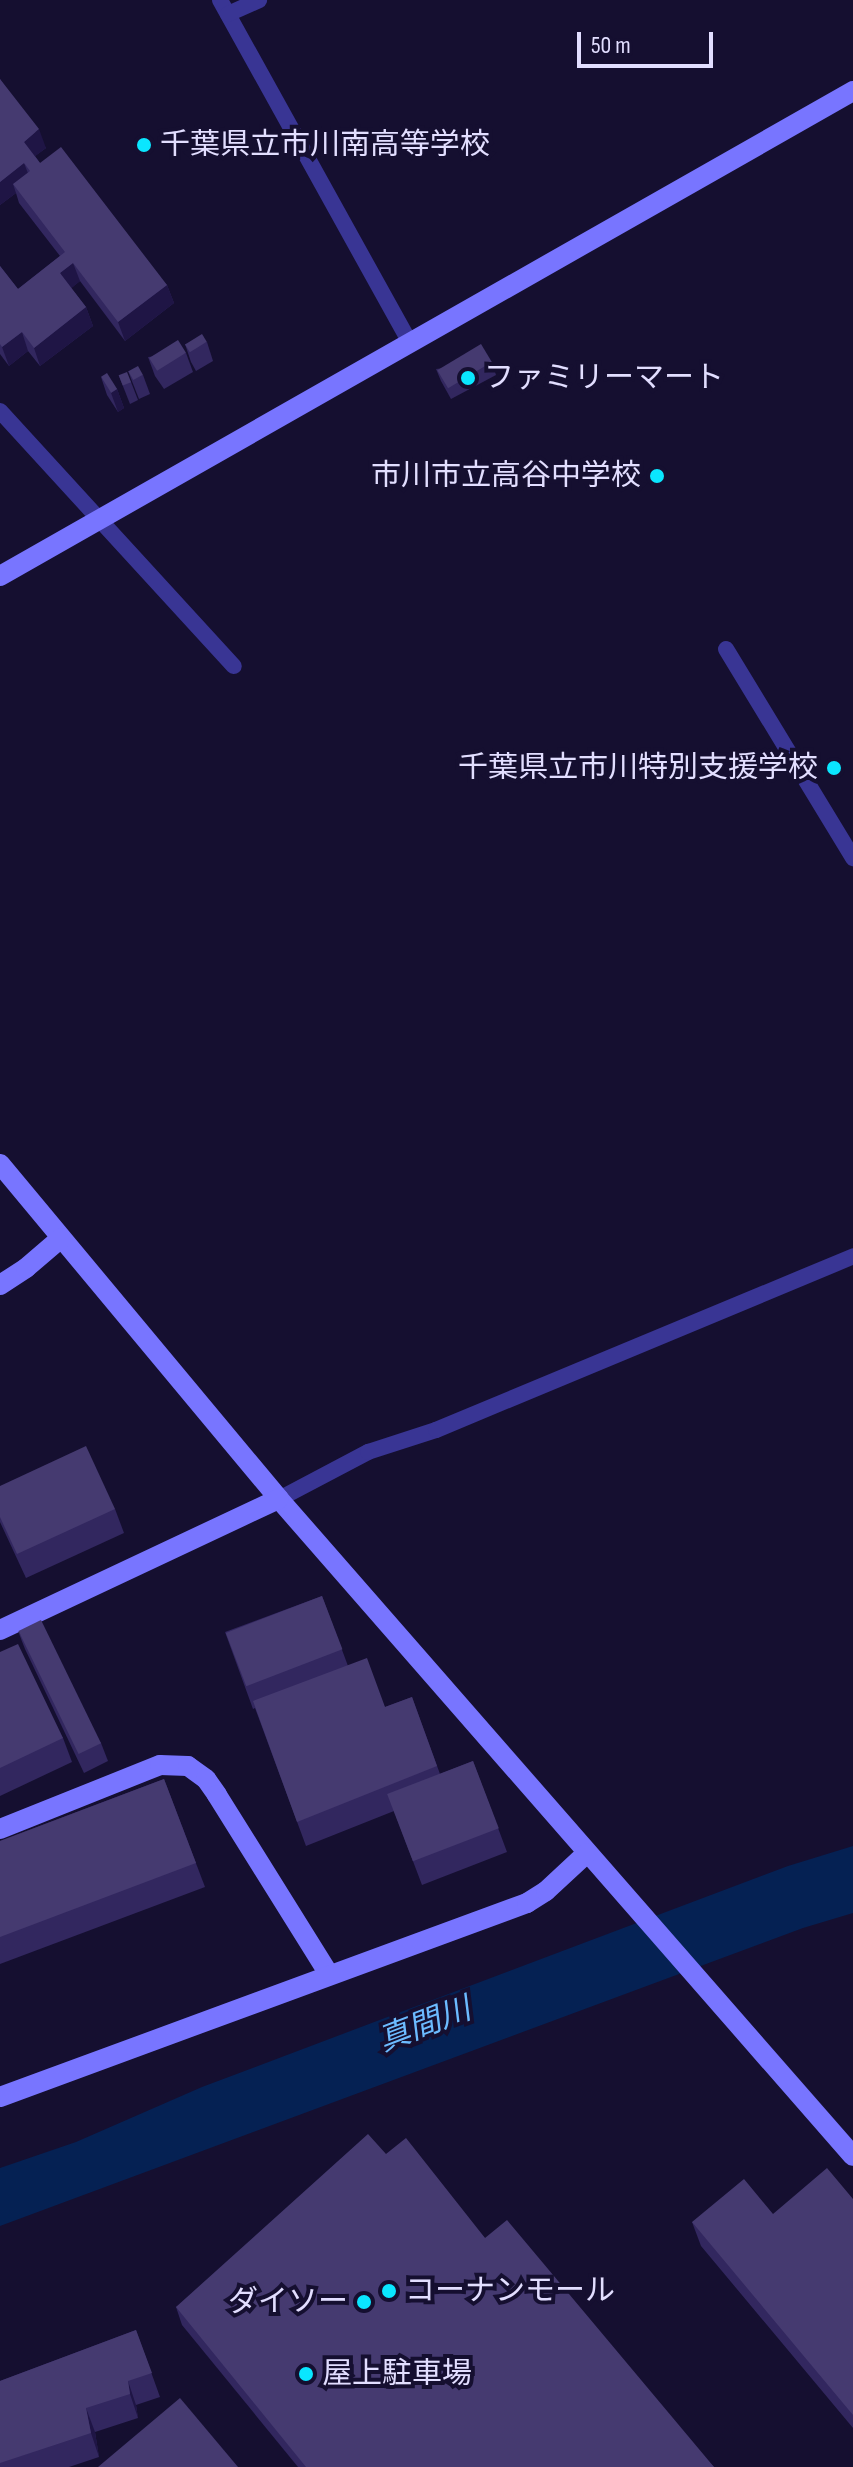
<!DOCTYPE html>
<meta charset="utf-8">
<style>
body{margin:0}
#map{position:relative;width:853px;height:2467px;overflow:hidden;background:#150f30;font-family:"Sofia Sans Condensed","Noto Sans JP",sans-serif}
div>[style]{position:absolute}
.water>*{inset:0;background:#052153}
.street>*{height:16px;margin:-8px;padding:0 8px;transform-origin:8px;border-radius:8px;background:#393594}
.secondary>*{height:20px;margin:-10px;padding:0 10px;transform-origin:10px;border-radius:10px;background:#7875ff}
.wall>*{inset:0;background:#32275f}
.shaded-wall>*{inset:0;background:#1f1545}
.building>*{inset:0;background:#453a70;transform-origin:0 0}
.dots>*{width:22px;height:22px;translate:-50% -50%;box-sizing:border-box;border:4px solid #150f30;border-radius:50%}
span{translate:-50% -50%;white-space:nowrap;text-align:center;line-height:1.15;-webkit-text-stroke:8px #150f30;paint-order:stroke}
.poi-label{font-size:30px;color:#e2deff}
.left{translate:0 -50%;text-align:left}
.right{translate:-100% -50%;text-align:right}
.water-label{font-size:32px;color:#6cbbff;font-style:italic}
.scale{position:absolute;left:577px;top:32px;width:136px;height:36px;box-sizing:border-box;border:4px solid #e2deff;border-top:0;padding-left:10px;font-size:24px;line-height:28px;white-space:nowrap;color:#e2deff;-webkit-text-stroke:6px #150f30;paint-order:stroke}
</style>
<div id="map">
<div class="water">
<i style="clip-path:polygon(853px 1846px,853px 1913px,803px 1928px,0 2226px,0 2168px,76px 2142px,202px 2087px,788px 1866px)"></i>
</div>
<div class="street">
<i style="left:220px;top:0;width:393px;rotate:61deg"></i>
<i style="left:228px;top:14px;width:34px;rotate:-24deg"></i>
<i style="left:0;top:411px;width:346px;rotate:47.5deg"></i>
<i style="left:726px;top:649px;width:245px;rotate:58.7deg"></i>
<i style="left:279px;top:1499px;width:101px;rotate:-27.8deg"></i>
<i style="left:368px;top:1452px;width:71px;rotate:-17.9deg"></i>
<i style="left:436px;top:1430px;width:452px;rotate:-22.6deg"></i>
</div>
<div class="secondary">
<i style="left:0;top:576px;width:981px;rotate:-29.62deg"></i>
<i style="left:0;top:1164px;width:436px;rotate:50.2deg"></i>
<i style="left:279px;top:1499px;width:872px;rotate:48.86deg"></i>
<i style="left:0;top:1285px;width:31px;rotate:-33deg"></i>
<i style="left:26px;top:1268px;width:46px;rotate:-40.6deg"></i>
<i style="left:0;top:1630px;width:308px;rotate:-25.2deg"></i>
<i style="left:0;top:1829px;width:172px;rotate:-21.8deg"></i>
<i style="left:160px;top:1765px;width:28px;rotate:2deg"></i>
<i style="left:188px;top:1766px;width:22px;rotate:36deg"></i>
<i style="left:206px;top:1779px;width:19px;rotate:55deg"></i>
<i style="left:217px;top:1795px;width:211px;rotate:58deg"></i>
<i style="left:0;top:2097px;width:562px;rotate:-20.21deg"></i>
<i style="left:527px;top:1903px;width:22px;rotate:-32deg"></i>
<i style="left:546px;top:1891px;width:56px;rotate:-42.8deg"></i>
</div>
<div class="wall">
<i style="clip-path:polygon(0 79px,46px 148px,35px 156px,40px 163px,167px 285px,174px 303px,125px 341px,80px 281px,71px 288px,86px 307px,93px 326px,40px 366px,28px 351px,9px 366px,0 354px,0 266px,18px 289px,60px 256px,19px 203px,16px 193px,0 205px)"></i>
<i style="clip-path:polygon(207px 342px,213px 361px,196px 371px,191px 362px,185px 344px)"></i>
<i style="clip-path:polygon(186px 353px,193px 372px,164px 389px,155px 376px,148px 357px)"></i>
<i style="clip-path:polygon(492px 362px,496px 375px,451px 399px,441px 381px,436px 369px)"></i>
<i style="clip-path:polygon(128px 371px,143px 375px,150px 394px,139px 399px)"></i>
<i style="clip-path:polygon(119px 376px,131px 382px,138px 400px,130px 404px)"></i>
<i style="clip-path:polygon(101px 377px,117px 389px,124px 408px,118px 412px,107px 395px)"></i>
<i style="clip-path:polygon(0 1486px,115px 1509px,124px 1533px,26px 1578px,0 1522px)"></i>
<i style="clip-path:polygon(322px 1596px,348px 1666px,385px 1707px,412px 1697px,440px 1774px,473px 1761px,507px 1852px,422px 1885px,394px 1811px,306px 1846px,255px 1708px,253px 1709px,225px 1632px)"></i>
<i style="clip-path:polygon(18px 1631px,101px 1743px,108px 1761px,84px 1773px,25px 1649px)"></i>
<i style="clip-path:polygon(0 1652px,63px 1738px,72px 1762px,0 1796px)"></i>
<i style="clip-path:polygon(164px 1779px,205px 1887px,0 1964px,0 1841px)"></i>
<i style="clip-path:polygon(386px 2154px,485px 2238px,714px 2467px,298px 2467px,182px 2325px,176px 2307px)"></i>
<i style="clip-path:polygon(853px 2199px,853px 2428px,701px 2246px,692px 2222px,773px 2214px)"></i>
<i style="clip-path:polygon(136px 2330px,160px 2397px,136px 2405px,138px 2418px,95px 2432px,99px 2457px,69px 2467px,0 2467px,0 2381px)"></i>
</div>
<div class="shaded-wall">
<i style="clip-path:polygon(39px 129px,46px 148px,30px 160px,24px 142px)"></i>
<i style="clip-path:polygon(24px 163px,31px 181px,13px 184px,16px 193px,0 205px,0 182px)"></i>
<i style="clip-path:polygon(73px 263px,80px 281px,67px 292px,60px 273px)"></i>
<i style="clip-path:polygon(167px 285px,174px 303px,125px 341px,118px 322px)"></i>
<i style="clip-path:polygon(86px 307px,93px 326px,40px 366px,34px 348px)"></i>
<i style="clip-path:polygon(22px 332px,28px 351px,9px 366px,2px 347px)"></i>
<i style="clip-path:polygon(117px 389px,124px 408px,118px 412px,111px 393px)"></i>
<i style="clip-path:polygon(128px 2381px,136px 2405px,138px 2418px,130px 2394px)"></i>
<i style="clip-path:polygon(86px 2408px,95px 2432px,99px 2457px,91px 2433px)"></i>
</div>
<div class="building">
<i style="clip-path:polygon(0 79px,39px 129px,24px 142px,40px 163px,61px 147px,167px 285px,118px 322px,73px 263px,60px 273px,86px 307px,34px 348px,22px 332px,2px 347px,0 344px,0 266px,18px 289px,65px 252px,13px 184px,30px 171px,24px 163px,0 182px)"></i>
<i style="left:202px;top:334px;width:9px;height:20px;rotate:58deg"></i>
<i style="left:178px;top:340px;width:15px;height:34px;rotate:58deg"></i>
<i style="left:481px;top:344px;width:21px;height:51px;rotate:59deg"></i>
<i style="left:138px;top:366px;width:10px;height:11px;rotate:61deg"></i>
<i style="left:127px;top:372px;width:11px;height:9px;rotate:68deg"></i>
<i style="left:107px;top:373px;width:19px;height:7px;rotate:58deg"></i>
<i style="clip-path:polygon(86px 1446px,115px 1509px,17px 1554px,0 1517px,0 1486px)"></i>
<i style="left:322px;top:1596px;width:57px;height:103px;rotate:69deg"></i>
<i style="left:41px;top:1620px;width:137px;height:25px;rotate:64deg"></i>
<i style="clip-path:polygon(18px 1644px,63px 1738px,0 1768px,0 1652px)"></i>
<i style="clip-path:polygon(367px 1658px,385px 1707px,412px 1697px,437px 1766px,297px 1822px,253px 1701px)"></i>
<i style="left:473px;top:1761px;width:72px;height:92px;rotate:69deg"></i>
<i style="clip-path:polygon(164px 1779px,196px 1863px,0 1937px,0 1841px)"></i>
<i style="clip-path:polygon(368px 2134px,386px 2154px,406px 2138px,485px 2238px,507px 2220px,714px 2467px,306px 2467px,176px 2307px)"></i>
<i style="clip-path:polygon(827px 2168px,853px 2199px,853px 2415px,692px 2222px,744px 2179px,773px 2214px)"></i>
<i style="clip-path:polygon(136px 2330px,152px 2373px,128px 2381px,130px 2394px,86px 2408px,91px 2433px,0 2463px,0 2381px)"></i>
<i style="clip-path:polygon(180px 2398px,238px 2467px,98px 2467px)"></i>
</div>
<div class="dots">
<i style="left:144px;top:145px;background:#0ae6ff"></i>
<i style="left:468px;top:378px;background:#0ae6ff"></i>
<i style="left:657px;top:476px;background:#0ae6ff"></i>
<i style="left:834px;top:768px;background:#0ae6ff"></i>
<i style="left:389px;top:2291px;background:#0ae6ff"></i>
<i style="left:364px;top:2302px;background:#0ae6ff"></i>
<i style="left:306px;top:2374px;background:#0ae6ff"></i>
</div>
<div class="poi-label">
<span class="left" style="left:160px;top:145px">千葉県立市川南高等学校</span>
<span class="left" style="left:484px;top:378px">ファミリーマート</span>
<span class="right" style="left:641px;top:476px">市川市立高谷中学校</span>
<span class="right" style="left:818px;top:768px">千葉県立市川特別支援学校</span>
<span class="left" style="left:405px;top:2291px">コーナンモール</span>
<span class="right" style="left:348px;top:2302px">ダイソー</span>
<span class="left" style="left:322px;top:2374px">屋上駐車場</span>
</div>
<div class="water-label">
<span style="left:425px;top:2026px;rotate:-21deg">真間川</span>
</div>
<div class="scale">50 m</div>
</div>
